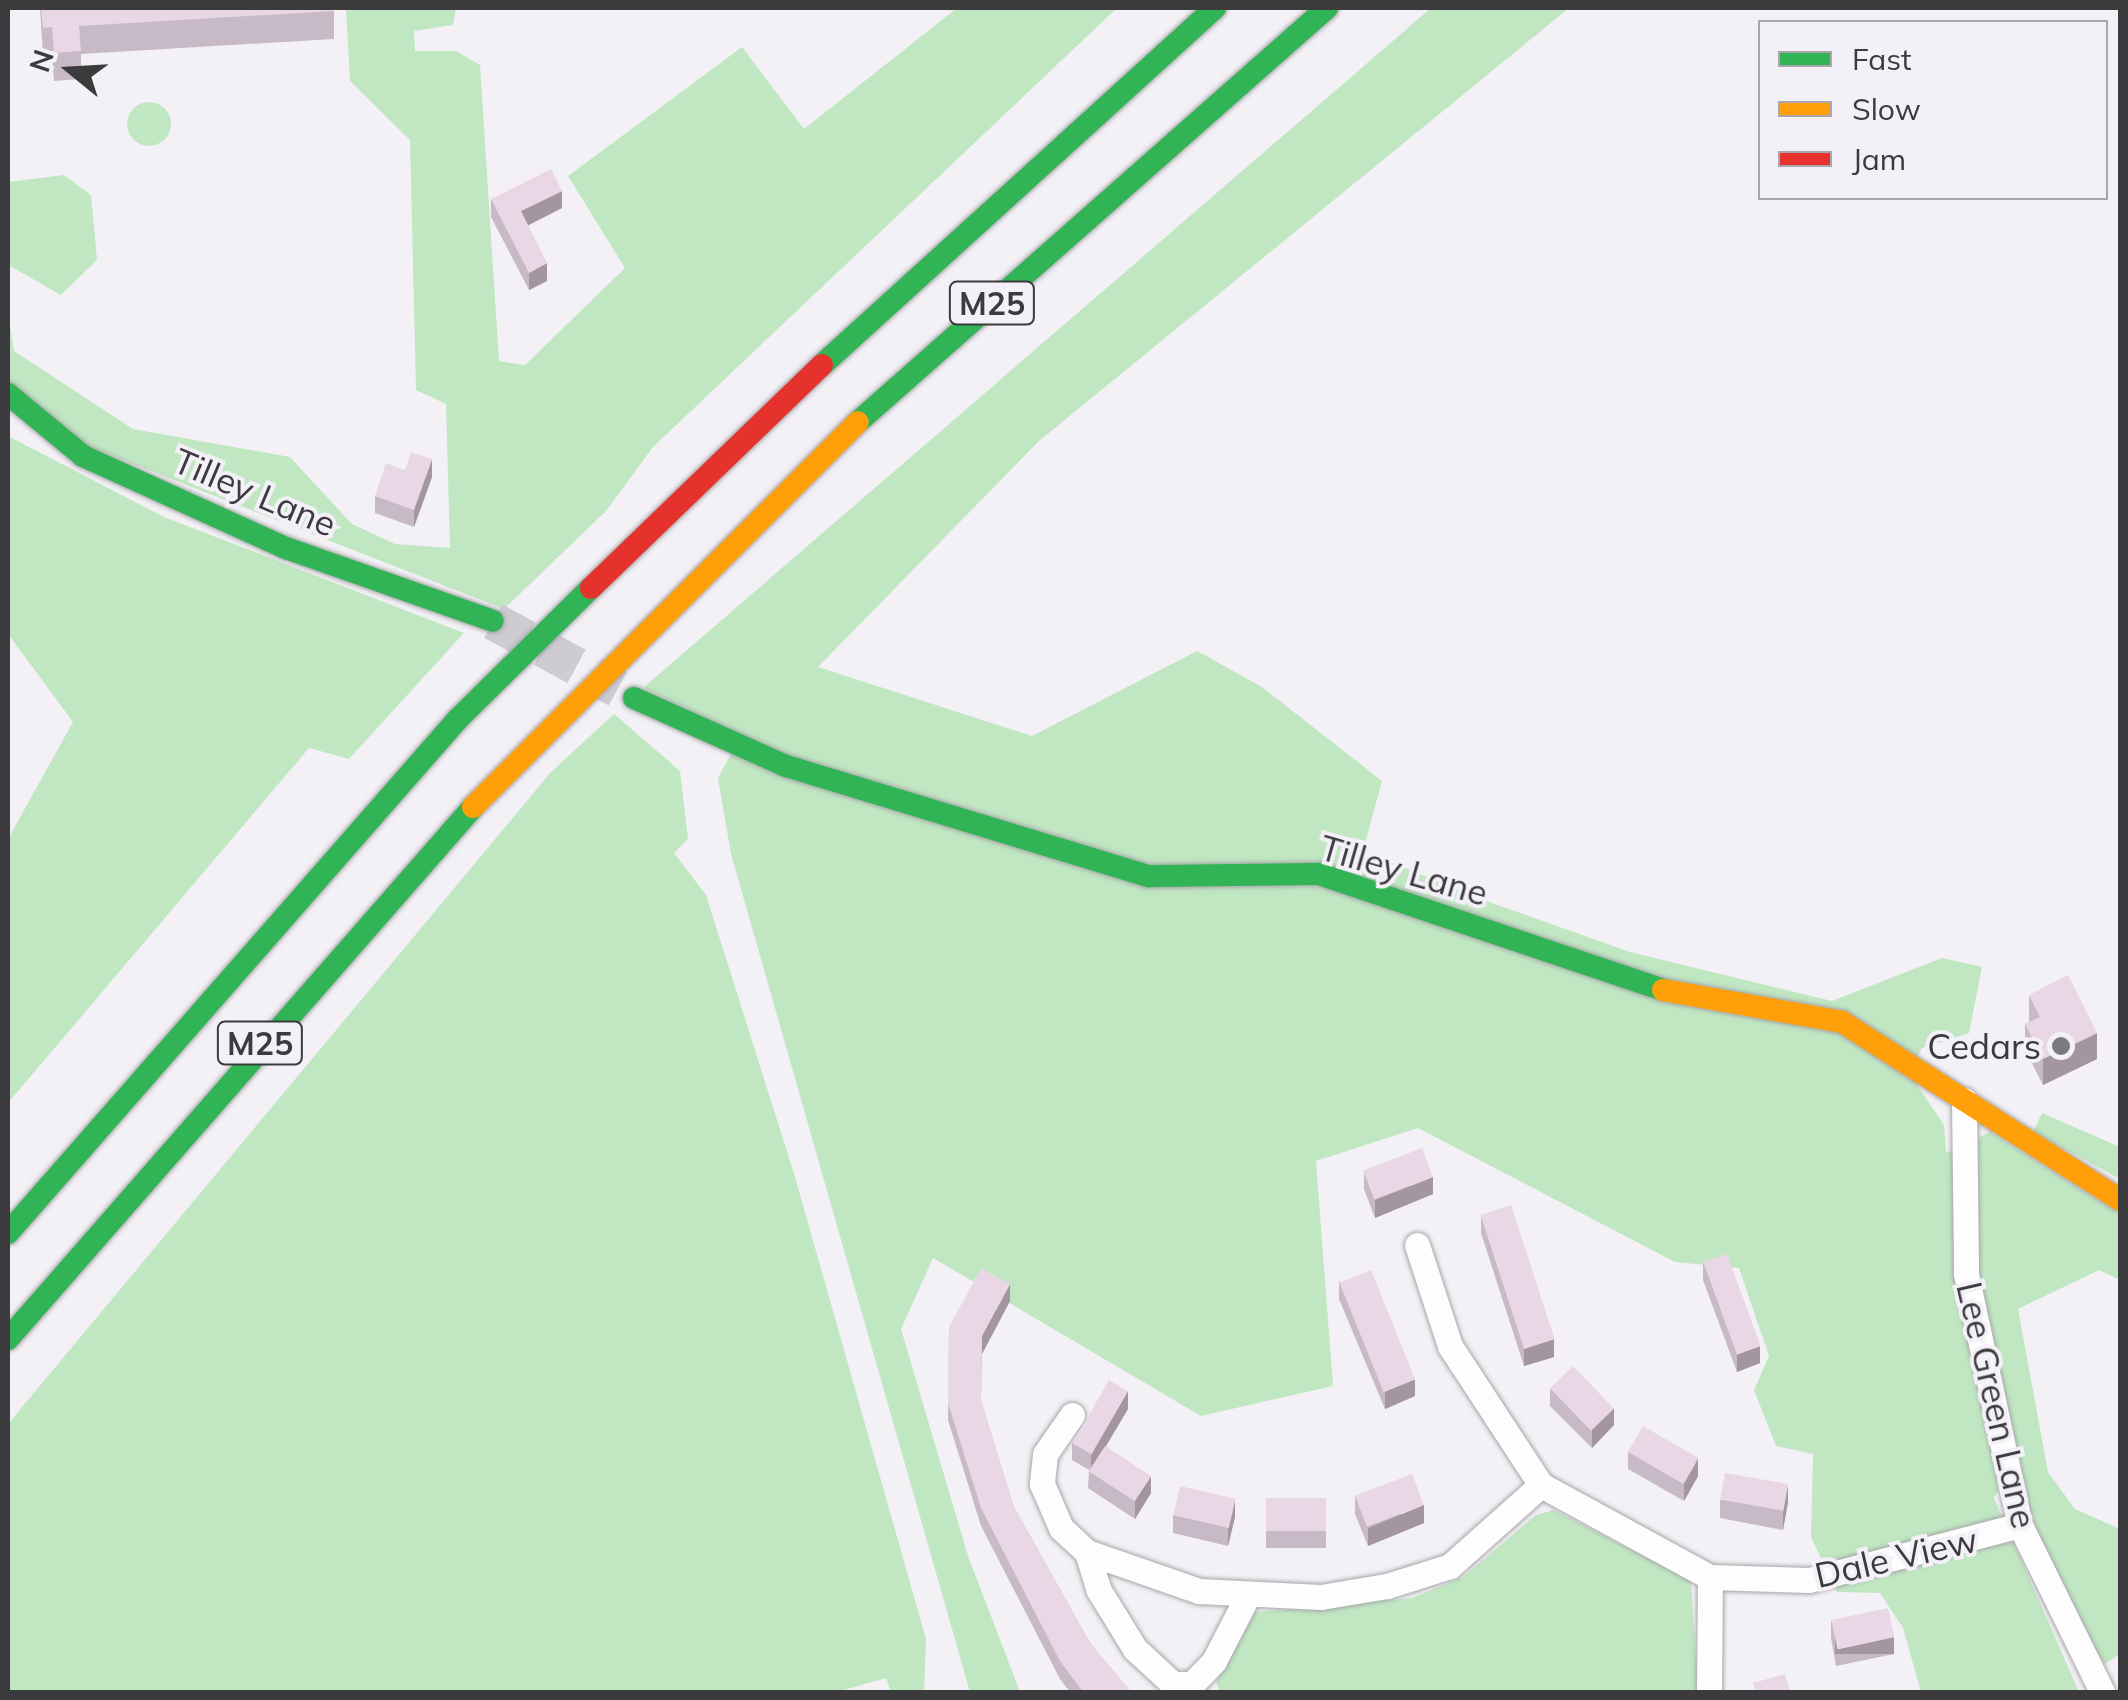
<!DOCTYPE html>
<style>
body{margin:0}
#map{position:relative;width:2128px;height:1700px;overflow:hidden;background:#f3f1f6;font-family:Mulish,sans-serif}
div>[style]{position:absolute}
.green>*{inset:0;background:#c0e7c2}
.round{border-radius:50%}
.secondary-tunnel>*{height:38px;margin-top:-19px;transform-origin:0;background:repeating-linear-gradient(90deg,#ceccd1 0 38px,transparent 0 57px)}
.roads{filter:drop-shadow(0 0 2px #a7a6a8) drop-shadow(0 0 2px #a7a6a8)}
.street>*{height:25px;margin:-12.5px;padding:0 12.5px;transform-origin:12.5px;border-radius:12.5px;background:#fdfdfe}
.fast>*{height:22px;margin:-11px;padding:0 11px;transform-origin:11px;border-radius:11px;background:#30b455}
.slow>*{height:22px;margin:-11px;padding:0 11px;transform-origin:11px;border-radius:11px;background:#ff9f0a}
.jam>*{height:22px;margin:-11px;padding:0 11px;transform-origin:11px;border-radius:11px;background:#e5322d}
.wall>*{inset:0;background:#c8b9c6;transform-origin:0 0}
.shaded-wall>*{inset:0;background:#a396a1;transform-origin:0 0}
.building>*{inset:0;background:#e9d7e6;transform-origin:0 0}
.dots>*{width:28px;height:28px;translate:-50% -50%;box-sizing:border-box;border:5px solid #f3f0f7;border-radius:50%}
span{translate:-50% -50%;white-space:nowrap;text-align:center;line-height:1.15;-webkit-text-stroke:8px #f3f0f7;paint-order:stroke}
.shield-label span{padding:2px 8px;background:#f3f0f7;border:2px solid;border-radius:8px;-webkit-text-stroke-width:0}
.shield-label{font-size:32px;color:#3b3a3d;font-weight:700}
.street-label{font-size:35px;color:#3b3a3d}
.poi-label{font-size:35px;color:#3b3a3d}
.right{translate:-100% -50%;text-align:right}
.frame{position:absolute;inset:0;border:10px solid #3b3a3d;pointer-events:none}
.legend{position:absolute;left:1758px;top:20px;width:350px;height:180px;box-sizing:border-box;background:#f3f0f7;border:2px solid #a9a7ad;margin:0;padding:12px 18px;list-style:none;font-size:30px;color:#3b3a3d}
.legend li{display:flex;align-items:center;gap:20px;height:50px}
.legend b{width:50px;border:2px solid #a9a7ad}
.north{position:absolute;left:20px;top:20px;width:100px;height:100px;-webkit-text-stroke:8px #f3f0f7;paint-order:stroke;rotate:288deg;font-size:28px;font-weight:700;line-height:40px;text-align:center;color:#3b3a3d}
.north::after{content:'';display:block;margin:auto;width:35px;height:45px;background:#3b3a3d;clip-path:polygon(50% 0,100% 100%,50% 72%,0 100%)}
</style>
<div id="map">
<div class="green">
<i style="clip-path:polygon(346px 8px,456px 8px,453px 25px,414px 31px,415px 51px,456px 51px,480px 65px,499px 361px,525px 365px,625px 268px,568px 176px,742px 47px,804px 129px,957px 8px,1117px 8px,653px 447px,606px 511px,504px 609px,87px 446px,8px 383px,8px 312px,14px 351px,133px 429px,290px 457px,352px 524px,395px 544px,450px 548px,446px 404px,416px 390px,410px 140px,350px 81px)"></i>
<i style="clip-path:polygon(1431px 8px,1569px 8px,1039px 441px,818px 667px,1032px 736px,1197px 651px,1262px 687px,1382px 781px,1363px 851px,1492px 903px,1630px 952px,1832px 1001px,1942px 958px,1982px 967px,1969px 1033px,1922px 1048px,1909px 1073px,1944px 1125px,1946px 1153px,1990px 1132px,2120px 1214px,2120px 1280px,2099px 1270px,2018px 1309px,2048px 1472px,2075px 1509px,2120px 1529px,2120px 1654px,2105px 1664px,2053px 1585px,2018px 1479px,2002px 1483px,1994px 1498px,2079px 1692px,1921px 1692px,1903px 1628px,1880px 1593px,1837px 1592px,1811px 1537px,1813px 1454px,1776px 1446px,1754px 1390px,1769px 1356px,1739px 1268px,1675px 1262px,1418px 1128px,1316px 1161px,1333px 1386px,1201px 1416px,933px 1258px,901px 1329px,968px 1556px,1020px 1692px,970px 1692px,731px 854px,718px 778px,741px 735px,643px 688px)"></i>
<i class="round" style="left:127px;top:102px;width:44px;height:44px"></i>
<i style="clip-path:polygon(64px 175px,91px 195px,97px 260px,61px 295px,8px 265px,8px 182px)"></i>
<i style="clip-path:polygon(8px 436px,164px 517px,464px 633px,349px 759px,309px 748px,8px 1103px,8px 839px,73px 722px,8px 634px)"></i>
<i style="clip-path:polygon(614px 714px,680px 771px,688px 839px,674px 853px,706px 895px,795px 1177px,926px 1639px,924px 1692px,891px 1692px,886px 1678px,837px 1692px,8px 1692px,8px 1424px,551px 772px)"></i>
<i style="clip-path:polygon(2042px 1113px,2120px 1147px,2120px 1179px,2033px 1132px)"></i>
<i style="clip-path:polygon(1554px 1510px,1691px 1581px,1698px 1692px,1220px 1692px,1216px 1682px,1255px 1612px,1412px 1598px,1463px 1577px,1536px 1515px)"></i>
</div>
<div class="secondary-tunnel">
<i style="left:493px;top:621px;width:142px;rotate:28.5deg"></i>
</div>
<div class="roads">
<div class="street">
<i style="left:1964px;top:1100px;width:174px;rotate:89.3deg"></i>
<i style="left:1966px;top:1274px;width:257px;rotate:77.9deg"></i>
<i style="left:2020px;top:1525px;width:186px;rotate:63.8deg"></i>
<i style="left:1417px;top:1245px;width:106px;rotate:71.9deg"></i>
<i style="left:1450px;top:1346px;width:166px;rotate:56.8deg"></i>
<i style="left:1541px;top:1485px;width:192px;rotate:28.6deg"></i>
<i style="left:1710px;top:1577px;width:99px;rotate:1.7deg"></i>
<i style="left:1809px;top:1580px;width:218px;rotate:-14.6deg"></i>
<i style="left:1072px;top:1415px;width:47px;rotate:124.7deg"></i>
<i style="left:1045px;top:1454px;width:30px;rotate:96deg"></i>
<i style="left:1042px;top:1484px;width:48px;rotate:66.6deg"></i>
<i style="left:1061px;top:1528px;width:35px;rotate:43deg"></i>
<i style="left:1087px;top:1552px;width:119px;rotate:19.2deg"></i>
<i style="left:1199px;top:1591px;width:122px;rotate:2.8deg"></i>
<i style="left:1321px;top:1597px;width:67px;rotate:-9.5deg"></i>
<i style="left:1387px;top:1586px;width:66px;rotate:-17.6deg"></i>
<i style="left:1450px;top:1566px;width:122px;rotate:-41.7deg"></i>
<i style="left:1087px;top:1552px;width:39px;rotate:73deg"></i>
<i style="left:1098px;top:1589px;width:70px;rotate:58.3deg"></i>
<i style="left:1135px;top:1649px;width:52px;rotate:42.6deg"></i>
<i style="left:1173px;top:1684px;width:19px"></i>
<i style="left:1192px;top:1684px;width:32px;rotate:-46deg"></i>
<i style="left:1214px;top:1661px;width:72px;rotate:-62.7deg"></i>
<i style="left:1709px;top:1692px;width:115px;rotate:-89.5deg"></i>
</div>
<div class="fast">
<i style="left:822px;top:365px;width:531px;rotate:-42.25deg"></i>
<i style="left:8px;top:394px;width:97px;rotate:39.6deg"></i>
<i style="left:83px;top:456px;width:223px;rotate:24.4deg"></i>
<i style="left:286px;top:548px;width:219px;rotate:19.4deg"></i>
<i style="left:858px;top:422px;width:626px;rotate:-41.44deg"></i>
<i style="left:634px;top:698px;width:167px;rotate:24.1deg"></i>
<i style="left:786px;top:766px;width:379px;rotate:16.9deg"></i>
<i style="left:1149px;top:876px;width:170px;rotate:-0.7deg"></i>
<i style="left:1319px;top:874px;width:363px;rotate:18.6deg"></i>
<i style="left:8px;top:1233px;width:683px;rotate:-48.8deg"></i>
<i style="left:458px;top:719px;width:187px;rotate:-44.6deg"></i>
<i style="left:8px;top:1339px;width:707px;rotate:-48.84deg"></i>
</div>
<div class="slow">
<i style="left:473px;top:807px;width:544px;rotate:-45deg"></i>
<i style="left:1663px;top:990px;width:182px;rotate:10.1deg"></i>
<i style="left:1842px;top:1022px;width:330px;rotate:32.6deg"></i>
</div>
<div class="jam">
<i style="left:591px;top:588px;width:321px;rotate:-44deg"></i>
</div>
</div>
<div class="wall">
<i style="clip-path:polygon(40px 8px,334px 8px,334px 39px,81px 54px,81px 79px,54px 81px,52px 55px,43px 56px)"></i>
<i style="clip-path:polygon(491px 199px,562px 208px,528px 225px,547px 281px,529px 290px,491px 217px)"></i>
<i style="clip-path:polygon(405px 470px,432px 477px,414px 527px,375px 513px,375px 496px)"></i>
<i style="clip-path:polygon(2029px 995px,2097px 1059px,2043px 1085px,2025px 1050px,2025px 1024px,2029px 1022px)"></i>
<i style="clip-path:polygon(1364px 1172px,1433px 1194px,1375px 1218px,1364px 1189px)"></i>
<i style="clip-path:polygon(1481px 1216px,1554px 1357px,1524px 1366px,1481px 1233px)"></i>
<i style="clip-path:polygon(1703px 1262px,1760px 1363px,1737px 1372px,1703px 1280px)"></i>
<i style="clip-path:polygon(1339px 1281px,1415px 1396px,1385px 1409px,1339px 1299px)"></i>
<i style="clip-path:polygon(1010px 1301px,982px 1354px,981px 1401px,1014px 1507px,1090px 1643px,1131px 1692px,1070px 1692px,1060px 1679px,981px 1526px,948px 1420px,949px 1327px)"></i>
<i style="clip-path:polygon(1550px 1388px,1614px 1425px,1592px 1448px,1550px 1406px)"></i>
<i style="clip-path:polygon(1128px 1409px,1106px 1446px,1151px 1493px,1135px 1519px,1088px 1488px,1089px 1470px,1072px 1460px,1072px 1443px)"></i>
<i style="clip-path:polygon(1628px 1452px,1698px 1476px,1684px 1501px,1628px 1469px)"></i>
<i style="clip-path:polygon(1355px 1497px,1424px 1523px,1368px 1546px,1355px 1514px)"></i>
<i style="left:1266px;top:1498px;width:60px;height:50px"></i>
<i style="clip-path:polygon(1720px 1500px,1788px 1502px,1783px 1530px,1720px 1518px)"></i>
<i style="clip-path:polygon(1173px 1515px,1235px 1517px,1228px 1546px,1173px 1533px)"></i>
<i style="clip-path:polygon(1831px 1621px,1894px 1654px,1836px 1666px,1831px 1638px)"></i>
</div>
<div class="shaded-wall">
<i style="clip-path:polygon(562px 191px,562px 208px,521px 229px,521px 211px)"></i>
<i style="clip-path:polygon(547px 263px,547px 281px,529px 290px,529px 273px)"></i>
<i style="clip-path:polygon(432px 459px,432px 477px,414px 527px,414px 510px)"></i>
<i style="clip-path:polygon(2097px 1033px,2097px 1059px,2043px 1085px,2043px 1059px)"></i>
<i style="clip-path:polygon(1433px 1177px,1433px 1194px,1375px 1218px,1375px 1200px)"></i>
<i style="clip-path:polygon(1010px 1284px,1010px 1301px,982px 1354px,982px 1336px)"></i>
<i style="clip-path:polygon(1554px 1339px,1554px 1357px,1524px 1366px,1524px 1349px)"></i>
<i style="clip-path:polygon(1760px 1346px,1760px 1363px,1737px 1372px,1737px 1354px)"></i>
<i style="clip-path:polygon(1415px 1379px,1415px 1396px,1385px 1409px,1385px 1391px)"></i>
<i style="clip-path:polygon(1128px 1391px,1128px 1409px,1091px 1471px,1091px 1454px)"></i>
<i style="clip-path:polygon(1614px 1408px,1614px 1425px,1592px 1448px,1592px 1430px)"></i>
<i style="clip-path:polygon(1698px 1458px,1698px 1476px,1684px 1501px,1684px 1484px)"></i>
<i style="clip-path:polygon(1151px 1476px,1151px 1493px,1135px 1519px,1135px 1501px)"></i>
<i style="clip-path:polygon(1788px 1484px,1788px 1502px,1783px 1530px,1783px 1512px)"></i>
<i style="clip-path:polygon(1235px 1499px,1235px 1517px,1228px 1546px,1228px 1529px)"></i>
<i style="clip-path:polygon(1424px 1505px,1424px 1523px,1368px 1546px,1368px 1528px)"></i>
<i style="left:1894px;top:1637px;width:17px;height:59px;rotate:90deg"></i>
</div>
<div class="building">
<i style="clip-path:polygon(41px 8px,334px 8px,334px 11px,79px 26px,81px 51px,54px 53px,52px 27px,43px 28px)"></i>
<i style="clip-path:polygon(551px 169px,562px 191px,521px 211px,547px 263px,529px 273px,491px 199px)"></i>
<i style="clip-path:polygon(411px 452px,432px 459px,414px 510px,375px 496px,386px 463px,405px 470px)"></i>
<i style="clip-path:polygon(2068px 975px,2097px 1033px,2043px 1059px,2025px 1024px,2040px 1017px,2029px 995px)"></i>
<i style="left:1422px;top:1148px;width:31px;height:63px;rotate:69deg"></i>
<i style="left:1511px;top:1205px;width:141px;height:32px;rotate:72deg"></i>
<i style="left:1727px;top:1254px;width:98px;height:25px;rotate:70deg"></i>
<i style="clip-path:polygon(981px 1268px,1010px 1284px,982px 1336px,981px 1400px,1014px 1507px,1090px 1643px,1131px 1692px,1083px 1692px,1060px 1661px,981px 1508px,948px 1403px,949px 1327px)"></i>
<i style="left:1371px;top:1270px;width:118px;height:34px;rotate:68deg"></i>
<i style="left:1573px;top:1366px;width:59px;height:32px;rotate:46deg"></i>
<i style="left:1109px;top:1380px;width:22px;height:73px;rotate:30deg"></i>
<i style="left:1643px;top:1426px;width:64px;height:30px;rotate:30deg"></i>
<i style="left:1105px;top:1446px;width:55px;height:30px;rotate:33deg"></i>
<i style="left:1725px;top:1473px;width:64px;height:27px;rotate:10deg"></i>
<i style="left:1412px;top:1474px;width:33px;height:61px;rotate:69deg"></i>
<i style="left:1180px;top:1486px;width:57px;height:30px;rotate:13deg"></i>
<i style="left:1266px;top:1498px;width:60px;height:33px"></i>
<i style="left:1888px;top:1608px;width:30px;height:58px;rotate:78deg"></i>
<i style="clip-path:polygon(1785px 1674px,1790px 1692px,1756px 1692px,1753px 1683px)"></i>
</div>
<div class="dots">
<i style="left:2061px;top:1046px;background:#7b7a7e"></i>
</div>
<div class="shield-label">
<span style="left:992px;top:303px">M25</span>
<span style="left:260px;top:1043px">M25</span>
</div>
<div class="street-label">
<span style="left:255px;top:492px;rotate:23deg">Tilley Lane</span>
<span style="left:1404px;top:870px;rotate:16deg">Tilley Lane</span>
<span style="left:1997px;top:1405px;rotate:77deg">Lee Green Lane</span>
<span style="left:1896px;top:1557px;rotate:-13deg">Dale View</span>
</div>
<div class="poi-label">
<span class="right" style="left:2041px;top:1046px">Cedars</span>
</div>
<div class="frame"></div>
<ul class="legend">
<li><b style="height:12px;background:#30b455"></b>Fast</li>
<li><b style="height:12px;background:#ff9f0a"></b>Slow</li>
<li><b style="height:12px;background:#e5322d"></b>Jam</li>
</ul>
<div class="north">N</div>
</div>
